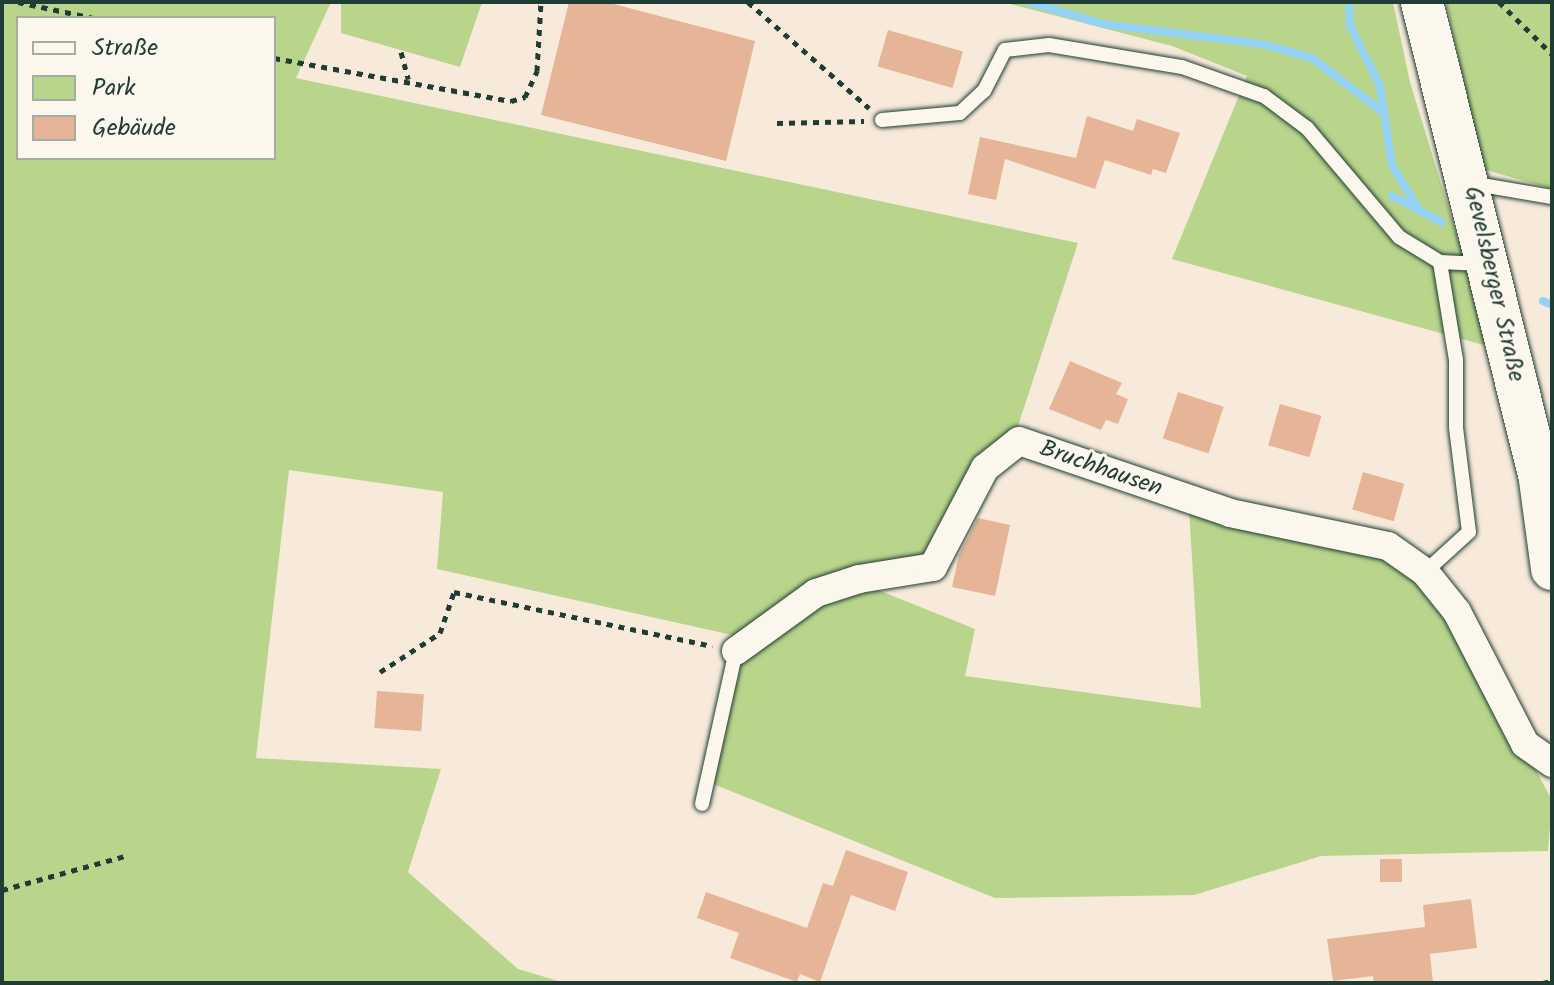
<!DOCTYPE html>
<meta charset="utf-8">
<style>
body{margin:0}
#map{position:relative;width:1554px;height:985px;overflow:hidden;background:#f7eadb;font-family:Kalam,sans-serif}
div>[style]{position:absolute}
.green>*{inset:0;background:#b9d58c}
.stream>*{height:8px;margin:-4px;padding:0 4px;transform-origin:4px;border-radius:4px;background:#94d3f6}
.building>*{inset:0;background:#e6b598;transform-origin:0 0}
.path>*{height:5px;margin-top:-2.5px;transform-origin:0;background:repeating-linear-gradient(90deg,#1f3d34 0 6px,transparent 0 12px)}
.roads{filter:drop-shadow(0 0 2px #1f3d34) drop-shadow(0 0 2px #1f3d34)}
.lane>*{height:14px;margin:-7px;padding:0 7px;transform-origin:7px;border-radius:7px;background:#fbf7ec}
.street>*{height:28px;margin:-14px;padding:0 14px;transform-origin:14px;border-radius:14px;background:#fbf7ec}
.secondary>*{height:42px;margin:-21px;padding:0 21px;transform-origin:21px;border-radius:21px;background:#fbf7ec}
span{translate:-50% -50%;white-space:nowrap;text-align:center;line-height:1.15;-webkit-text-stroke:6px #fbf7ec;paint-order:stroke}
.street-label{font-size:24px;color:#1f3d34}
.frame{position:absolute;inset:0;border:4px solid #1f3d34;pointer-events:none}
.legend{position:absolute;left:16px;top:16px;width:260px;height:144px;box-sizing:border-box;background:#fbf7ec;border:2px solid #a3ada2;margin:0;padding:10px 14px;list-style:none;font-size:24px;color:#1f3d34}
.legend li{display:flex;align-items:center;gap:16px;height:40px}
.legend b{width:40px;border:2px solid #a3ada2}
</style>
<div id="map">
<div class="green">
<i style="clip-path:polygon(evenodd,2px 2px,331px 2px,296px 78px,1078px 243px,1017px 429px,921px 561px,873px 588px,975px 629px,965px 676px,1201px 708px,1189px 509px,1357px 548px,1404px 565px,1454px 620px,1552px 800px,1548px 851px,1321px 856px,1194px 895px,995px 898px,713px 784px,741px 637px,437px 569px,443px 492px,289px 470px,256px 758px,441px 769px,408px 872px,518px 969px,565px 983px,2px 983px,2px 2px,18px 18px,274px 18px,274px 158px,18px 158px,18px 18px)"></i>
<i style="clip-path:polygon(341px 2px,482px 2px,460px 67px,341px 33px)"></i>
<i style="clip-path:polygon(1003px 2px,1393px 2px,1410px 82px,1491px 347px,1172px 259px,1247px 76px,1172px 46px)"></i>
<i style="clip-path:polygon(1446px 2px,1552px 2px,1552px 189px,1483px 169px)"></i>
</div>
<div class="stream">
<i style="left:1028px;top:2px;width:78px;rotate:16.3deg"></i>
<i style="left:1103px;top:24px;width:160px;rotate:7.2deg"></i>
<i style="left:1262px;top:44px;width:52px;rotate:15.6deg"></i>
<i style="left:1312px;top:58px;width:91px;rotate:37.4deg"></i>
<i style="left:1349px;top:2px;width:24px;rotate:88deg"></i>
<i style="left:1350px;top:26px;width:67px;rotate:63.4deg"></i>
<i style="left:1380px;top:86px;width:80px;rotate:81.4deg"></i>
<i style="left:1392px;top:165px;width:52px;rotate:59deg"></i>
<i style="left:1419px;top:210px;width:26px;rotate:28deg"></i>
<i style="left:1392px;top:196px;width:30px;rotate:27deg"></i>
<i style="left:1543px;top:301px;width:10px;rotate:24deg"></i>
</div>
<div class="building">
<i style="clip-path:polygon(569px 2px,606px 2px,755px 41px,726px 161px,541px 115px)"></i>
<i style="left:888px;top:30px;width:78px;height:38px;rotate:16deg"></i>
<i style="clip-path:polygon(1087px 116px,1133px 131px,1137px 119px,1180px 133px,1166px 173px,1153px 169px,1151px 175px,1105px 160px,1095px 189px,1005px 159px,996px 200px,968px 194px,980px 137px,1076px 158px)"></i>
<i style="clip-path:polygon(1070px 361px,1122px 383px,1116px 394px,1128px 399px,1118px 424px,1106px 420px,1101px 430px,1049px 409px)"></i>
<i style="left:1178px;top:392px;width:48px;height:49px;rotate:18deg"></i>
<i style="left:1280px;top:404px;width:43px;height:43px;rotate:16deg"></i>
<i style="left:1363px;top:472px;width:43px;height:39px;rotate:16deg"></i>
<i style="clip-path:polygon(978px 518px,1010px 525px,995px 596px,952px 587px,959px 555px)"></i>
<i style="left:377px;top:691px;width:47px;height:37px;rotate:4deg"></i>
<i style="clip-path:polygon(846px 850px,908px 872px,895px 911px,851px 895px,820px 982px,800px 974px,797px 982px,730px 958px,739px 933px,697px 918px,706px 892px,807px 928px,823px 883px,833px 886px)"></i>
<i style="left:1380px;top:859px;width:22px;height:23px"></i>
<i style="clip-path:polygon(1471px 899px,1477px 948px,1430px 954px,1433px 983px,1374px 983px,1373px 976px,1333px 981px,1327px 939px,1425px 927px,1423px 905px)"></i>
</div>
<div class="path">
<i style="left:18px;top:2px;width:77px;rotate:12deg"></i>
<i style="left:748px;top:2px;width:161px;rotate:41.2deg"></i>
<i style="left:1499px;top:2px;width:74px;rotate:44.5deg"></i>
<i style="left:401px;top:52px;width:28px;rotate:75deg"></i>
<i style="left:274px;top:58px;width:241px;rotate:10.3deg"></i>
<i style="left:511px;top:101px;width:15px;rotate:-16deg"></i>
<i style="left:525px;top:97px;width:29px;rotate:-65deg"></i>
<i style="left:537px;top:71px;width:69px;rotate:-86.7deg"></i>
<i style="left:777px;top:123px;width:87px;rotate:-1.3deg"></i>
<i style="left:380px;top:672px;width:72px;rotate:-33deg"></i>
<i style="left:440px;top:633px;width:43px;rotate:-71.1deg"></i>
<i style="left:454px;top:592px;width:264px;rotate:11.8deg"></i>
<i style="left:2px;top:890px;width:128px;rotate:-15.5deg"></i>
<i style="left:1543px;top:983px;width:9px;rotate:-13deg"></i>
</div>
<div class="roads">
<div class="lane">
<i style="left:882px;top:120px;width:78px;rotate:-5.1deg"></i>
<i style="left:960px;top:113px;width:33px;rotate:-43deg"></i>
<i style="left:984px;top:91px;width:46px;rotate:-62.9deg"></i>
<i style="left:1005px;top:50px;width:44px;rotate:-6.5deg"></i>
<i style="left:1049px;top:45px;width:135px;rotate:9.4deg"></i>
<i style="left:1182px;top:67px;width:87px;rotate:19.5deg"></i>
<i style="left:1264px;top:96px;width:54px;rotate:36.7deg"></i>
<i style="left:1307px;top:128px;width:143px;rotate:49.8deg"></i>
<i style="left:1399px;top:237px;width:48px;rotate:31.4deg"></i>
<i style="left:1440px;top:262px;width:42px;rotate:2.7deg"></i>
<i style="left:1470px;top:183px;width:83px;rotate:9.7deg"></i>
<i style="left:1425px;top:572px;width:59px;rotate:-42.3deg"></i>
<i style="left:1469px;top:532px;width:106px;rotate:-97.1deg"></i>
<i style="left:1456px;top:427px;width:67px;rotate:-90deg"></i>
<i style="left:1456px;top:360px;width:99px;rotate:-99.3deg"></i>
<i style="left:702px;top:804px;width:157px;rotate:-77.5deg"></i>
</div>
<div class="street">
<i style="left:736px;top:651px;width:99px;rotate:-35.9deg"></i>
<i style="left:816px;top:593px;width:45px;rotate:-18deg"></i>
<i style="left:859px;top:579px;width:75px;rotate:-9.2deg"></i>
<i style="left:933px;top:567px;width:112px;rotate:-62.3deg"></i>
<i style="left:985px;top:468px;width:43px;rotate:-38.5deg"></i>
<i style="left:1019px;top:441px;width:223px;rotate:18.8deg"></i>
<i style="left:1230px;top:513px;width:161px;rotate:11.8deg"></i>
<i style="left:1388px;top:546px;width:45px;rotate:35.1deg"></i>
<i style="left:1425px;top:572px;width:51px;rotate:51.3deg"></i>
<i style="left:1457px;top:612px;width:148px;rotate:62.7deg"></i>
<i style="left:1525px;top:744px;width:33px;rotate:35deg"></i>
</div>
<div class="secondary">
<i style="left:1422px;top:2px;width:492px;rotate:76.1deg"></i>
<i style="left:1540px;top:480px;width:90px;rotate:82.3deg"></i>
</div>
</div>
<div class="street-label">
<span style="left:1494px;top:284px;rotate:77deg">Gevelsberger Straße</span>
<span style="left:1101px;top:469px;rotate:19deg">Bruchhausen</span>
</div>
<div class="frame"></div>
<ul class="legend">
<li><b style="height:10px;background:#fbf7ec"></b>Straße</li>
<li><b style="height:22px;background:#b9d58c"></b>Park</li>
<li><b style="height:22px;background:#e6b598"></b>Gebäude</li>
</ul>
</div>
